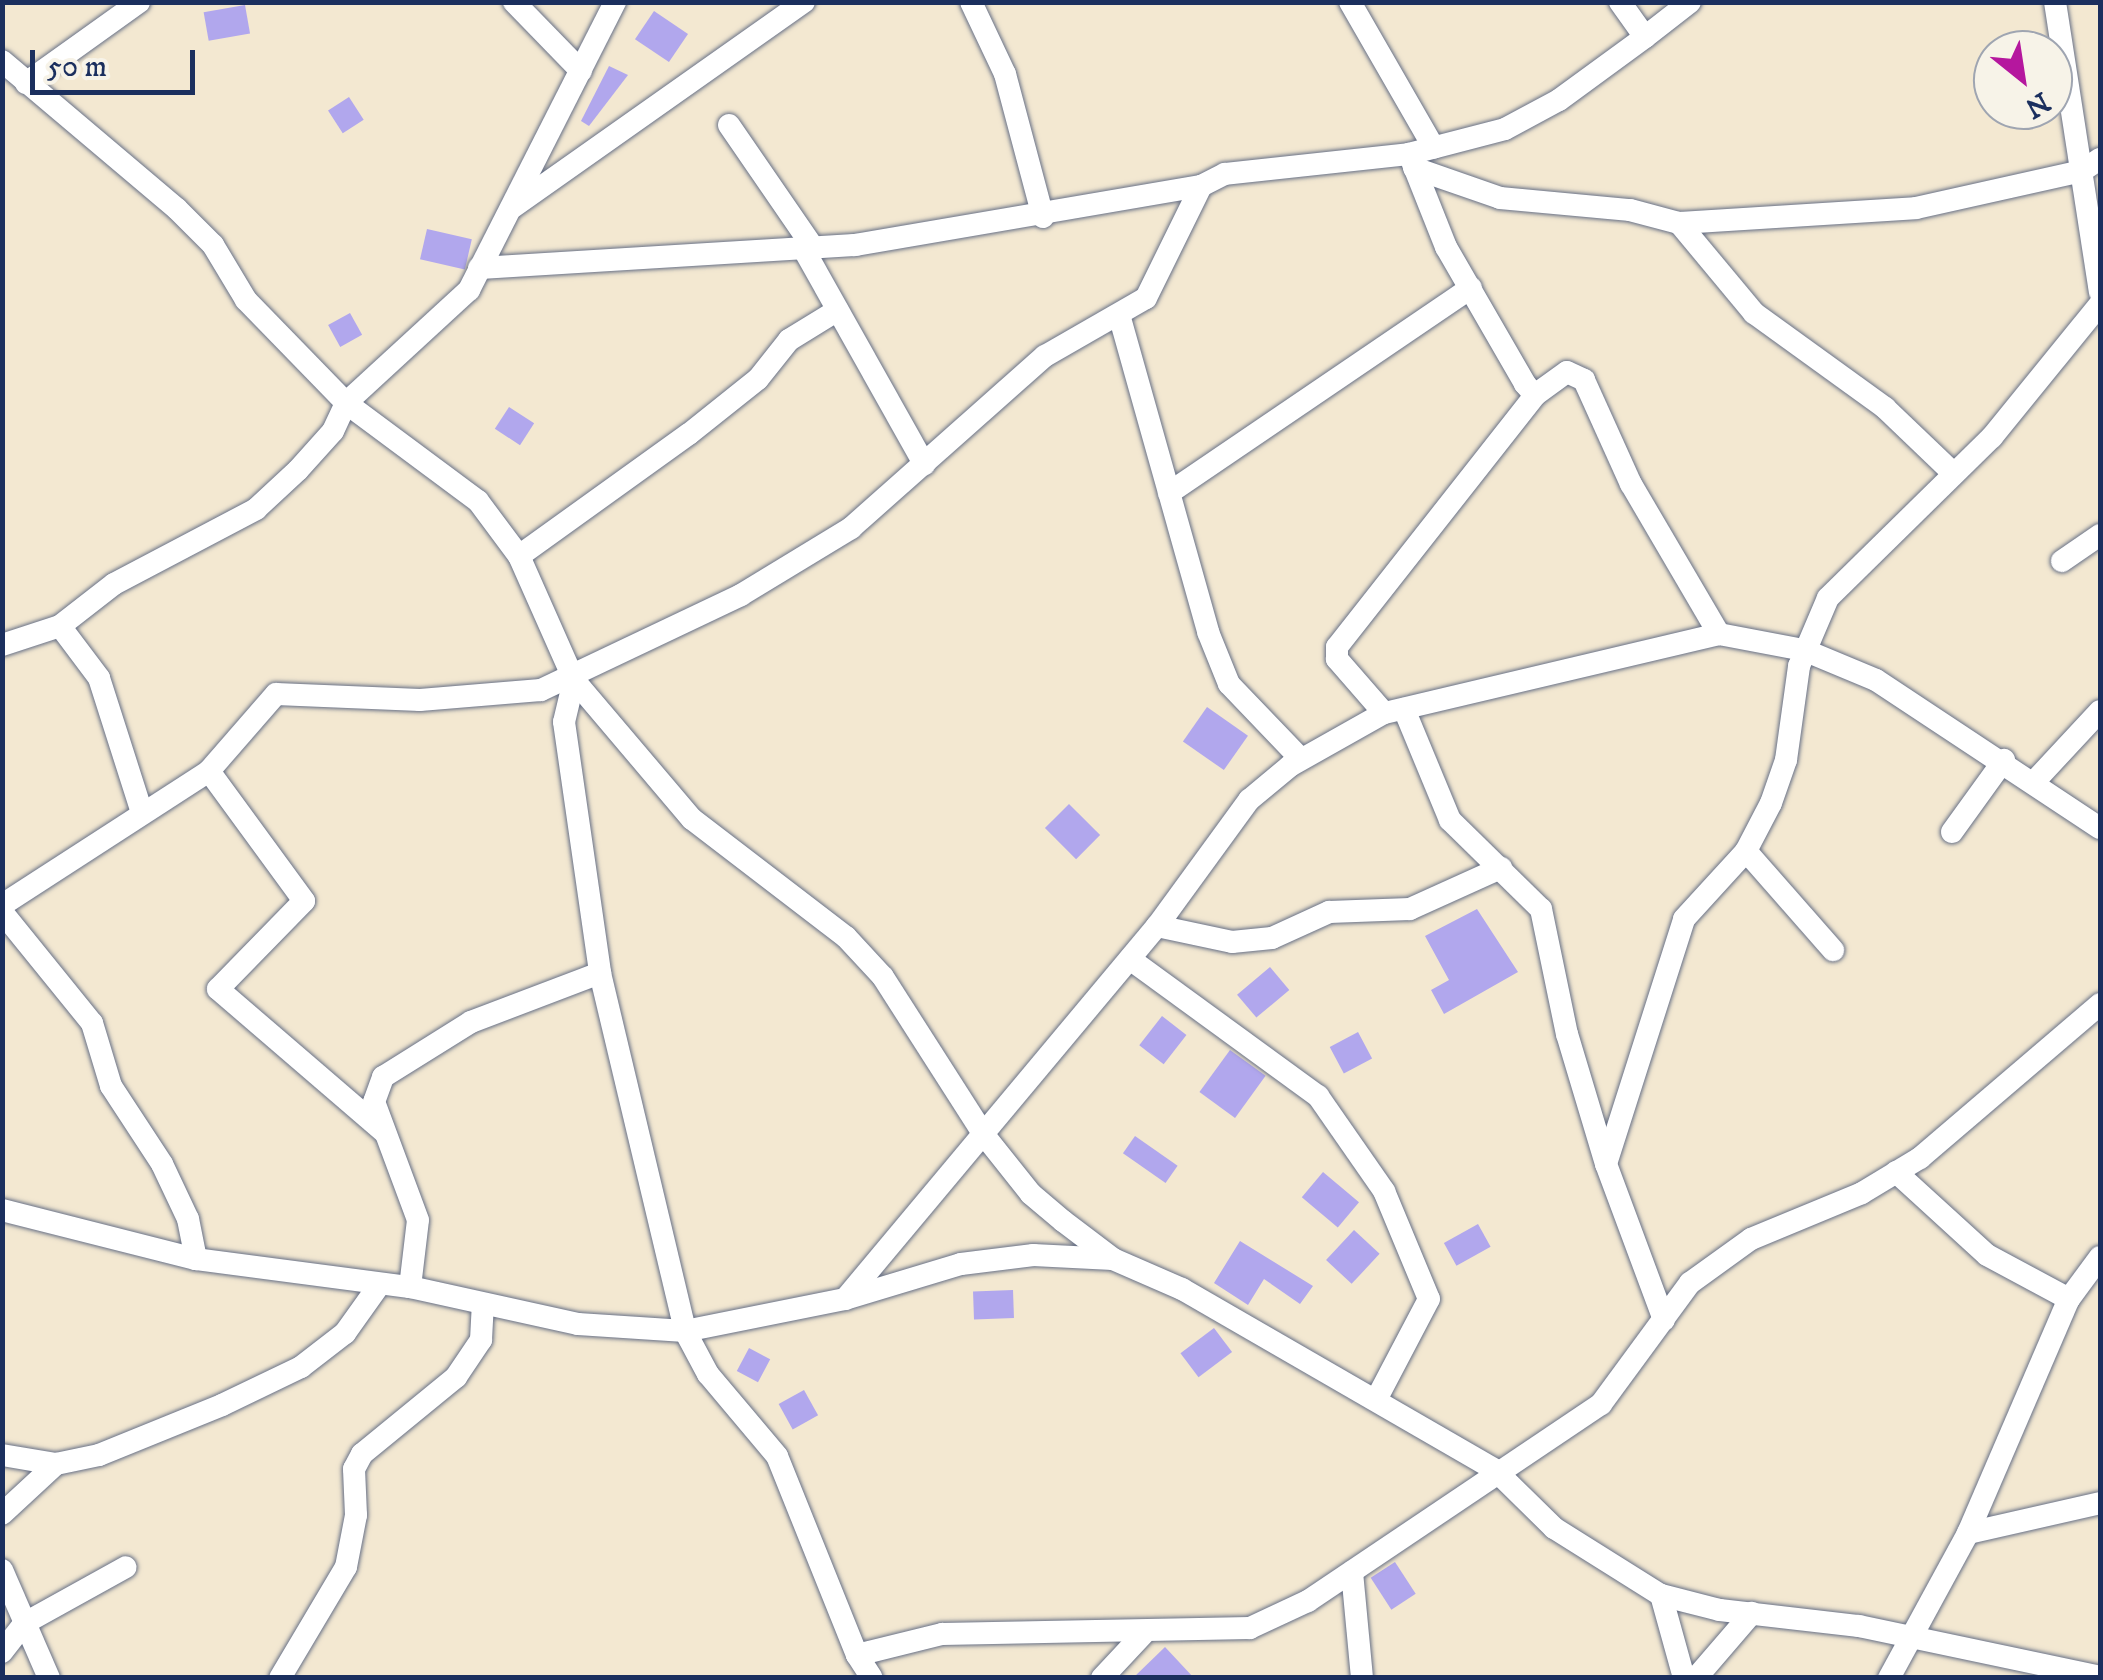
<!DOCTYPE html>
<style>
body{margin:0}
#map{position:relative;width:2103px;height:1680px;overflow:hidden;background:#f3e8d1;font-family:"IM FELL DW Pica",serif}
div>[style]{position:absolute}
.building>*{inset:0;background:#b1a7ed;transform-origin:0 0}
.roads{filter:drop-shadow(0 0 2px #677086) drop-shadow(0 0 2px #677086)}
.minor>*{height:22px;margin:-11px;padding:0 11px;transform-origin:11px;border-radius:11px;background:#fff}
span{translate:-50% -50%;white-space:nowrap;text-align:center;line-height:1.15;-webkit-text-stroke:9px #f7f3e8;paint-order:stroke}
.frame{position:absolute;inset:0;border:5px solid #1b2f5e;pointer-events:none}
.north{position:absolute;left:1973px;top:30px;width:100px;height:100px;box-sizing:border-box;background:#f7f3e8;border:2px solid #9fa5b1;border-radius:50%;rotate:150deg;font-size:28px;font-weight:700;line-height:40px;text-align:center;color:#1b2f5e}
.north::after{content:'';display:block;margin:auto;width:35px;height:45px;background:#b5179e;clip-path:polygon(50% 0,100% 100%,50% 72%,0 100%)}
.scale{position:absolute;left:30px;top:50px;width:165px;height:45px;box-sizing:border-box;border:5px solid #1b2f5e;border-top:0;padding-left:12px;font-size:30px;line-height:35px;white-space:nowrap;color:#1b2f5e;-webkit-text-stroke:8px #f7f3e8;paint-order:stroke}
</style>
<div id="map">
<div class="building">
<i style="left:245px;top:5px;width:29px;height:42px;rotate:80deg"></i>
<i style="left:654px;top:11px;width:41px;height:34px;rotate:34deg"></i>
<i style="clip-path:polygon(609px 66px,628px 75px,589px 126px,581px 121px)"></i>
<i style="left:349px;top:97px;width:27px;height:25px;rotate:57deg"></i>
<i style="left:427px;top:229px;width:46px;height:31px;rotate:13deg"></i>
<i style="left:350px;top:313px;width:25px;height:25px;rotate:61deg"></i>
<i style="left:509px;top:407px;width:30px;height:26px;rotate:33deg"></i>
<i style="left:1207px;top:707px;width:50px;height:42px;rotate:35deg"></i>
<i style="left:1069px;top:804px;width:44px;height:34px;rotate:45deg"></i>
<i style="clip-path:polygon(1477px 909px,1518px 972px,1444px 1014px,1431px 990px,1449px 980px,1425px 936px)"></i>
<i style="left:1270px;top:967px;width:30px;height:43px;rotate:50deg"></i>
<i style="left:1162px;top:1016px;width:31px;height:37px;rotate:38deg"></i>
<i style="left:1358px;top:1032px;width:30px;height:32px;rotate:62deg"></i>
<i style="left:1230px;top:1050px;width:44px;height:52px;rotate:36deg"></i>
<i style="left:1135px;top:1136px;width:52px;height:21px;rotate:35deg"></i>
<i style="left:1323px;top:1172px;width:47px;height:33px;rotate:40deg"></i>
<i style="left:1478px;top:1224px;width:26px;height:39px;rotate:61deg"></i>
<i style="left:1354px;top:1230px;width:35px;height:41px;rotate:43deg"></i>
<i style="clip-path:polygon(1240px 1241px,1313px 1286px,1300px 1304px,1264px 1279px,1248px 1305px,1214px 1283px)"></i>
<i style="left:1013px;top:1290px;width:28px;height:40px;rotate:88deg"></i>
<i style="left:1214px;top:1328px;width:30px;height:42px;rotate:53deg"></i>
<i style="left:749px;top:1348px;width:24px;height:26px;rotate:28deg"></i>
<i style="left:804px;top:1390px;width:29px;height:29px;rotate:61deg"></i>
<i style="left:1395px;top:1562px;width:38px;height:29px;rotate:57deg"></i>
<i style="clip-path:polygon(1165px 1647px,1194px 1678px,1133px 1678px)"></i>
</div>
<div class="roads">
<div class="minor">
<i style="left:514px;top:2px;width:96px;rotate:45.8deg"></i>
<i style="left:971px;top:2px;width:80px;rotate:64.7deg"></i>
<i style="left:1005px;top:74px;width:148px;rotate:75.1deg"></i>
<i style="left:1350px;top:2px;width:168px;rotate:60.1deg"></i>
<i style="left:1620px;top:2px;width:43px;rotate:54.5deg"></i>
<i style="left:1645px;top:37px;width:57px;rotate:-37.9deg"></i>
<i style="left:2055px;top:2px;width:293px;rotate:81.2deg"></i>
<i style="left:2px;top:61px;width:229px;rotate:40.2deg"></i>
<i style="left:177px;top:209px;width:51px;rotate:45deg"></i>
<i style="left:213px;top:245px;width:64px;rotate:59deg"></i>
<i style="left:246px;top:300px;width:144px;rotate:45.8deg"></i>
<i style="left:346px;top:403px;width:164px;rotate:36.6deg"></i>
<i style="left:478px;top:501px;width:69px;rotate:53.3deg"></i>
<i style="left:519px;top:556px;width:136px;rotate:66.1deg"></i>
<i style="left:574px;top:680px;width:182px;rotate:49.7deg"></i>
<i style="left:692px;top:819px;width:194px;rotate:37.5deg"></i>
<i style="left:846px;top:937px;width:54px;rotate:47.2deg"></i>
<i style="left:883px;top:977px;width:188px;rotate:57.4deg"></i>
<i style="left:984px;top:1135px;width:75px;rotate:51.5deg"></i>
<i style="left:1031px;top:1194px;width:42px;rotate:40.2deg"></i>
<i style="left:1063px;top:1221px;width:63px;rotate:37.2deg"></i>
<i style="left:1113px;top:1259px;width:75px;rotate:23.5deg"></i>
<i style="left:1182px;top:1289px;width:362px;rotate:30deg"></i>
<i style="left:1495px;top:1470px;width:83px;rotate:44.5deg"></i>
<i style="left:1554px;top:1528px;width:126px;rotate:32.1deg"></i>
<i style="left:1661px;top:1595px;width:61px;rotate:14.3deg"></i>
<i style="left:1720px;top:1610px;width:140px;rotate:6.6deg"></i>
<i style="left:1859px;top:1626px;width:246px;rotate:11.9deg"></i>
<i style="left:26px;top:83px;width:139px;rotate:-35.6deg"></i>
<i style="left:729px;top:125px;width:148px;rotate:55.5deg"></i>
<i style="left:1409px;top:154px;width:99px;rotate:-14.6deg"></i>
<i style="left:1505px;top:129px;width:61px;rotate:-28.2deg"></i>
<i style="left:1559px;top:100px;width:107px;rotate:-36.2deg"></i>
<i style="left:1414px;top:168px;width:91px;rotate:19.2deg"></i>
<i style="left:1500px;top:198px;width:131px;rotate:5.3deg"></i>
<i style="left:1630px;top:210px;width:51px;rotate:14.9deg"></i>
<i style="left:1679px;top:223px;width:117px;rotate:50.2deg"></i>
<i style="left:1754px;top:313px;width:162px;rotate:35.9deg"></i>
<i style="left:1885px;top:408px;width:95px;rotate:43.7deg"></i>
<i style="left:513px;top:207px;width:356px;rotate:-35.2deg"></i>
<i style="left:1679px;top:223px;width:237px;rotate:-3.6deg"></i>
<i style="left:1916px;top:208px;width:170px;rotate:-12.6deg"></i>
<i style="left:2082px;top:171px;width:22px;rotate:-34deg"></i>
<i style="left:803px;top:248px;width:248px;rotate:60.7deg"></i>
<i style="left:479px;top:268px;width:377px;rotate:-3.5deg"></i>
<i style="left:855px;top:245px;width:351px;rotate:-9.7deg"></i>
<i style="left:1120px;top:318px;width:326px;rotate:74.3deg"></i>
<i style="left:1208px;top:632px;width:56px;rotate:68deg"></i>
<i style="left:1229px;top:684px;width:104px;rotate:46.2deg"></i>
<i style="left:1169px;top:493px;width:365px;rotate:-34.2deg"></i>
<i style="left:519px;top:556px;width:209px;rotate:-35.7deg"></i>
<i style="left:689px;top:434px;width:88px;rotate:-38.6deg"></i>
<i style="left:758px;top:379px;width:50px;rotate:-51.5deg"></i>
<i style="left:789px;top:340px;width:57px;rotate:-31.5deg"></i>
<i style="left:2062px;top:561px;width:46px;rotate:-34.4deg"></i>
<i style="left:60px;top:626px;width:65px;rotate:53.1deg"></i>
<i style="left:99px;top:678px;width:139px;rotate:72.3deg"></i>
<i style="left:1719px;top:634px;width:86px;rotate:10.7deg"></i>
<i style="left:1804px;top:650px;width:78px;rotate:22.6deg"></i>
<i style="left:1876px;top:680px;width:268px;rotate:33.5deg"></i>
<i style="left:2px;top:645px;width:61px;rotate:-18.1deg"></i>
<i style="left:60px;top:626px;width:68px;rotate:-37.9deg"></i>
<i style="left:114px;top:584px;width:161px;rotate:-27.8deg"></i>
<i style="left:256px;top:509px;width:57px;rotate:-42.9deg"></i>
<i style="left:298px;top:470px;width:52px;rotate:-48.1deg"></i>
<i style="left:333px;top:431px;width:31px;rotate:-65deg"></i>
<i style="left:346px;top:403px;width:167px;rotate:-42.6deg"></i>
<i style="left:469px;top:290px;width:323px;rotate:-63.1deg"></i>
<i style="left:574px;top:680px;width:43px;rotate:103.4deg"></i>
<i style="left:564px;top:722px;width:254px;rotate:81.8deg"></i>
<i style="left:600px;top:973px;width:368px;rotate:76.6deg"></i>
<i style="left:685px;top:1331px;width:49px;rotate:61.9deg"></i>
<i style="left:708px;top:1374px;width:107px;rotate:49.9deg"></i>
<i style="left:777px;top:1456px;width:214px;rotate:68.1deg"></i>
<i style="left:857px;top:1655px;width:27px;rotate:57deg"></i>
<i style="left:1404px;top:709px;width:120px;rotate:67.5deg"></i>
<i style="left:1450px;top:820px;width:127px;rotate:44.4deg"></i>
<i style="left:1541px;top:909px;width:128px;rotate:78.3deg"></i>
<i style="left:1567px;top:1034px;width:136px;rotate:73.3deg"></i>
<i style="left:1384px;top:713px;width:72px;rotate:-131deg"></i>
<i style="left:1337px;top:659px;width:12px;rotate:-90deg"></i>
<i style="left:1337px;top:647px;width:320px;rotate:-51.8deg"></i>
<i style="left:209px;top:771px;width:161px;rotate:53.8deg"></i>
<i style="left:304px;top:901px;width:123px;rotate:134.3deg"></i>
<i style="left:218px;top:989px;width:218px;rotate:40.7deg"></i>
<i style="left:2033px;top:783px;width:98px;rotate:-47.1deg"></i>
<i style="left:1952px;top:832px;width:89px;rotate:-54.2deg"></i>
<i style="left:1746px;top:851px;width:132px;rotate:48.7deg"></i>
<i style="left:2px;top:905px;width:247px;rotate:-32.9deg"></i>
<i style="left:209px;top:771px;width:102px;rotate:-49deg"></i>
<i style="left:276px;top:694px;width:144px;rotate:2.4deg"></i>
<i style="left:420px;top:700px;width:121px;rotate:-4.7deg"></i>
<i style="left:541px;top:690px;width:221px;rotate:-25.4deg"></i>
<i style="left:741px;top:595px;width:129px;rotate:-31.3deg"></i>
<i style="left:851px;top:528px;width:259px;rotate:-41.6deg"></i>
<i style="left:1045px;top:356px;width:116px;rotate:-29.9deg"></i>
<i style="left:1146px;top:298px;width:125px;rotate:-63.8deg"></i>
<i style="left:1201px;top:186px;width:27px;rotate:-27deg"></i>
<i style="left:1225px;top:174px;width:185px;rotate:-6.2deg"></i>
<i style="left:1409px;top:154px;width:100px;rotate:68.3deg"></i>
<i style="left:1446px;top:247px;width:158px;rotate:60deg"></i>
<i style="left:1525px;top:384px;width:15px;rotate:48deg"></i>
<i style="left:1535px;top:395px;width:39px;rotate:-36deg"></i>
<i style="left:1567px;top:372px;width:19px;rotate:25deg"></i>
<i style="left:1584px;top:380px;width:114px;rotate:65.7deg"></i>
<i style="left:1631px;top:484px;width:174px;rotate:59.6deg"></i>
<i style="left:1719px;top:634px;width:344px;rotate:166.7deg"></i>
<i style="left:1384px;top:713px;width:108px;rotate:150.6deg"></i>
<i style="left:1290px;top:766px;width:53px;rotate:140.3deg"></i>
<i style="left:1249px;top:800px;width:156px;rotate:126.1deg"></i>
<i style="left:1157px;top:926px;width:486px;rotate:129.9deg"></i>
<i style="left:2px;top:912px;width:143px;rotate:51deg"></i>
<i style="left:92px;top:1023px;width:66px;rotate:73.2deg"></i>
<i style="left:111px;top:1086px;width:93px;rotate:56.8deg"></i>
<i style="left:162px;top:1164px;width:61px;rotate:64.7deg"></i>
<i style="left:188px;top:1219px;width:41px;rotate:78.7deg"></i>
<i style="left:1157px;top:926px;width:77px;rotate:12deg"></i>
<i style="left:1232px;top:942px;width:40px;rotate:-5.7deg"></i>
<i style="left:1272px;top:938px;width:63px;rotate:-24.5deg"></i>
<i style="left:1329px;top:912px;width:81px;rotate:-2.1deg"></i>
<i style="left:1410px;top:909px;width:100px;rotate:-24.3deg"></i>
<i style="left:1130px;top:959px;width:233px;rotate:36.1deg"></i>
<i style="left:1318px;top:1096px;width:116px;rotate:55.2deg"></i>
<i style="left:1384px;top:1191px;width:117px;rotate:67.4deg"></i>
<i style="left:1429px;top:1299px;width:114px;rotate:117.7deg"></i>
<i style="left:1896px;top:1172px;width:123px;rotate:42.4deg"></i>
<i style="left:1987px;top:1255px;width:93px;rotate:28.2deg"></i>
<i style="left:2px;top:1210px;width:200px;rotate:14.2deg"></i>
<i style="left:196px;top:1259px;width:216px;rotate:7.5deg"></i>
<i style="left:410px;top:1287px;width:172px;rotate:12.4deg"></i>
<i style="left:578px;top:1324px;width:107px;rotate:3.7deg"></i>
<i style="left:685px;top:1331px;width:163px;rotate:-11.3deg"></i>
<i style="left:845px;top:1299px;width:121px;rotate:-16.8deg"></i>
<i style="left:961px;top:1264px;width:73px;rotate:-7.1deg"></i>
<i style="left:1033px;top:1255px;width:80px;rotate:2.9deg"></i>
<i style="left:410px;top:1287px;width:67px;rotate:-83.2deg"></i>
<i style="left:418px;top:1220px;width:126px;rotate:-110.4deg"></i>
<i style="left:374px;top:1102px;width:27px;rotate:-70deg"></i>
<i style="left:383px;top:1077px;width:104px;rotate:-32deg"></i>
<i style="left:471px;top:1022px;width:138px;rotate:-20.8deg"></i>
<i style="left:1664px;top:1320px;width:166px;rotate:-110.4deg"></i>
<i style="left:1606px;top:1164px;width:257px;rotate:-72.3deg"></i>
<i style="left:1684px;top:919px;width:92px;rotate:-47.6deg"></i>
<i style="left:1746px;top:851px;width:54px;rotate:-62.5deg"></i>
<i style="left:1771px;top:803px;width:46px;rotate:-70.8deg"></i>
<i style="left:1786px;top:760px;width:95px;rotate:-82.1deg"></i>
<i style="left:1799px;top:666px;width:74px;rotate:-66.9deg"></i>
<i style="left:1828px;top:598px;width:230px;rotate:-44.5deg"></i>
<i style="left:1992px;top:437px;width:171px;rotate:-50.9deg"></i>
<i style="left:2px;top:1455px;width:55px;rotate:9.5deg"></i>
<i style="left:56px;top:1464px;width:44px;rotate:-11.8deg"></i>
<i style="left:99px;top:1455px;width:133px;rotate:-22.1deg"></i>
<i style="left:222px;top:1405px;width:88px;rotate:-25.7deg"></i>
<i style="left:301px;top:1367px;width:56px;rotate:-37.7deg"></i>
<i style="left:345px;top:1333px;width:60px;rotate:-54.5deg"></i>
<i style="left:2px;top:1514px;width:74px;rotate:-42.8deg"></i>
<i style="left:1968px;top:1533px;width:135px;rotate:-12.8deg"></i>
<i style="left:2px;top:1570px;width:118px;rotate:66.5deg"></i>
<i style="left:1352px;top:1572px;width:106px;rotate:84.6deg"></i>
<i style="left:1661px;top:1595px;width:86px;rotate:74.5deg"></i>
<i style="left:2px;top:1652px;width:37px;rotate:-52deg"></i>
<i style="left:25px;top:1623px;width:115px;rotate:-29deg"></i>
<i style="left:857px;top:1655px;width:88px;rotate:-13.9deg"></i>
<i style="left:942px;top:1634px;width:308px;rotate:-1.1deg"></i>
<i style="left:1250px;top:1628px;width:64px;rotate:-25deg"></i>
<i style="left:1308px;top:1601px;width:353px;rotate:-33.9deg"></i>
<i style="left:1601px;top:1404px;width:150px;rotate:-53.7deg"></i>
<i style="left:1690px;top:1283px;width:75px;rotate:-35.8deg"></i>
<i style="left:1751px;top:1239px;width:120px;rotate:-22.5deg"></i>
<i style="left:1862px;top:1193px;width:68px;rotate:-31.1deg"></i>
<i style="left:1920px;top:1158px;width:237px;rotate:-40.5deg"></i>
<i style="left:280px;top:1678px;width:129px;rotate:-59.3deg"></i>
<i style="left:346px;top:1567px;width:53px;rotate:-79.1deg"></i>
<i style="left:356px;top:1515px;width:46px;rotate:-92.5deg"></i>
<i style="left:354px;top:1469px;width:17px;rotate:-62deg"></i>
<i style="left:362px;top:1454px;width:122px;rotate:-39.3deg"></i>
<i style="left:456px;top:1377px;width:45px;rotate:-56deg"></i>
<i style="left:481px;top:1340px;width:36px;rotate:-87deg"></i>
<i style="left:1102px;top:1678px;width:64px;rotate:-46.9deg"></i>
<i style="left:1696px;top:1678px;width:86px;rotate:-49.3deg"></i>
<i style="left:1889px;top:1678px;width:165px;rotate:-61.4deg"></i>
<i style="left:1968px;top:1533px;width:255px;rotate:-66.7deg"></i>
<i style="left:2069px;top:1299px;width:52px;rotate:-53.6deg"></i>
</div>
</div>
<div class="frame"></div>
<div class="north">N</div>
<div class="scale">50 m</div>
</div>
